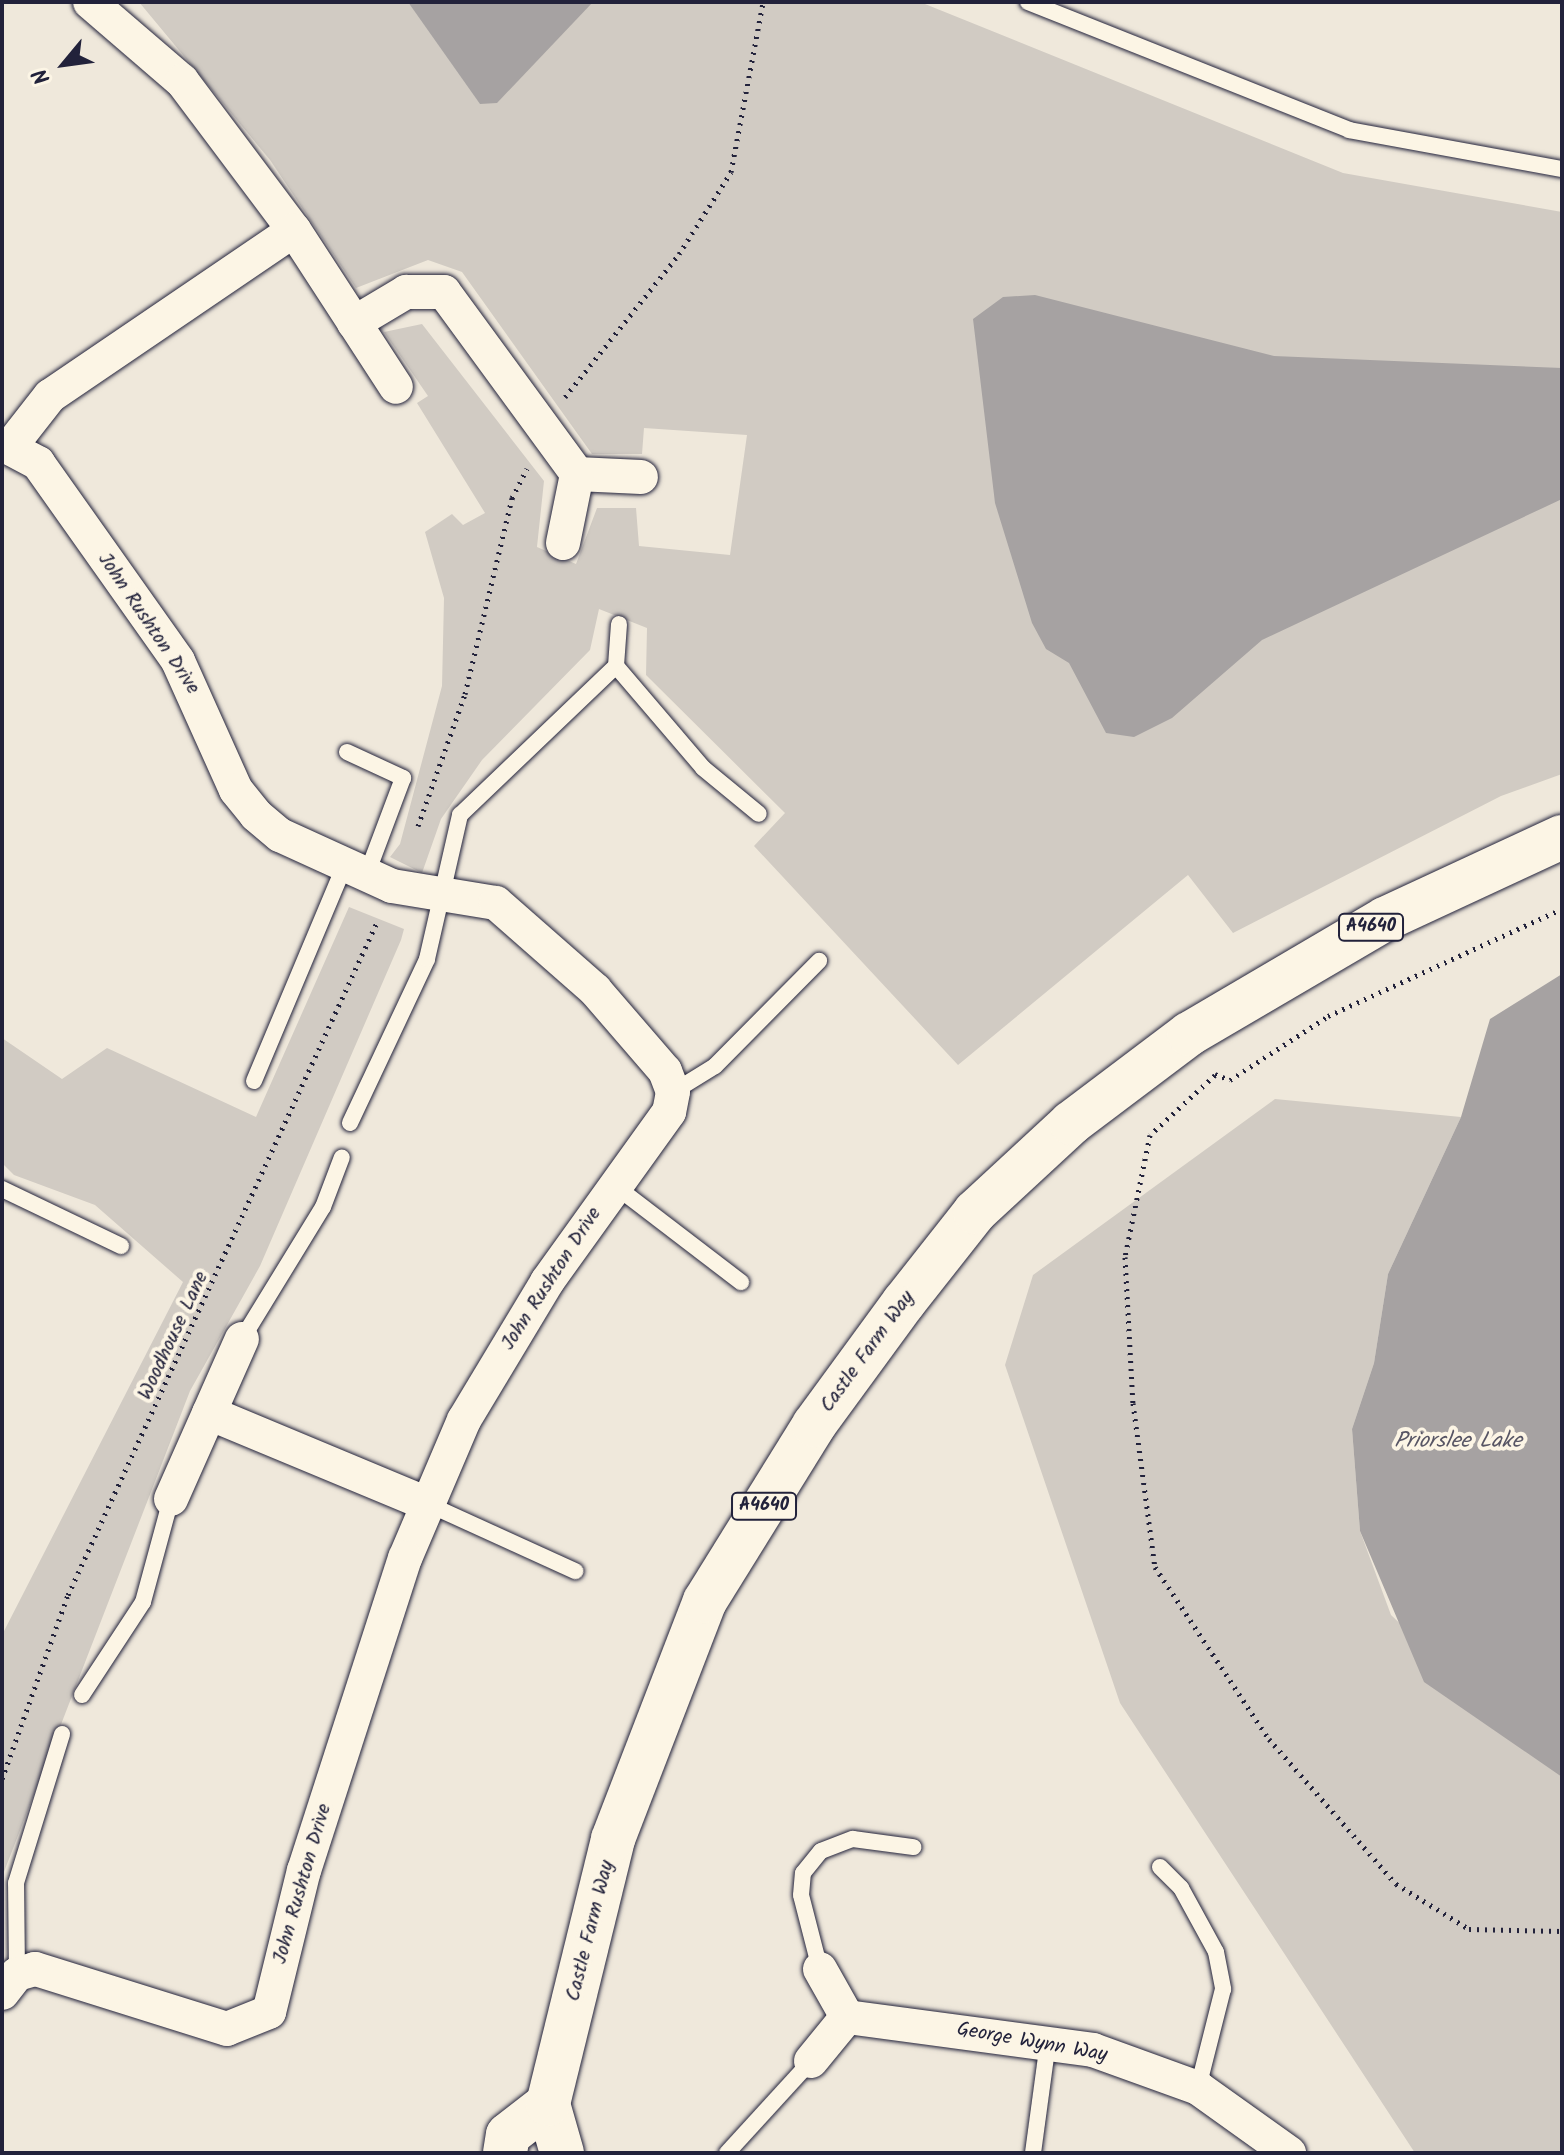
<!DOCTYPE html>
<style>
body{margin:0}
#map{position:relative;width:1564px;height:2155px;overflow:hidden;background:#efe8db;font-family:Kalam,sans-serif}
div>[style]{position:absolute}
.green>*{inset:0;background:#d1cbc3}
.water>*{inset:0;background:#a6a2a2}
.path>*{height:5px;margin-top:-2.5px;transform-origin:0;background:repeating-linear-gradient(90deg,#22223b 0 2px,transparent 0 8px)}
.roads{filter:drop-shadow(0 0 2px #22223b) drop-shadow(0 0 2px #22223b)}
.service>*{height:16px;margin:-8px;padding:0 8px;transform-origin:8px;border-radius:8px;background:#fcf5e5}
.minor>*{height:34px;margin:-17px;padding:0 17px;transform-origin:17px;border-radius:17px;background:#fcf5e5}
.primary>*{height:44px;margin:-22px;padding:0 22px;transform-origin:22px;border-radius:22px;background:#fcf5e5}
span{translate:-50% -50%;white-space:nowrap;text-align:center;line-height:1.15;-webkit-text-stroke:8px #fcf5e5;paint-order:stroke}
.shield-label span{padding:2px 6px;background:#fcf5e5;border:2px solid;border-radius:6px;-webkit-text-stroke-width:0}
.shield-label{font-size:18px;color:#22223b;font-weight:700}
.street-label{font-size:20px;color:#22223b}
.water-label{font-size:22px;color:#575564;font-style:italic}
.frame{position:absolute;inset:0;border:4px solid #22223b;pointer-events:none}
.north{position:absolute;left:24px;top:24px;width:80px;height:80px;-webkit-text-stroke:6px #fcf5e5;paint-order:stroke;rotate:241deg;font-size:22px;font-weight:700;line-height:32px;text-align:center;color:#22223b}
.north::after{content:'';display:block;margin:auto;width:28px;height:36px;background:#22223b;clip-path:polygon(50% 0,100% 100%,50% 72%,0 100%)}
</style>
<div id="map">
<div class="green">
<i style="clip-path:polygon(139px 2px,920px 2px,1343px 173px,1562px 212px,1562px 774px,1501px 796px,1233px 933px,1188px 875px,958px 1065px,754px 846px,785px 813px,646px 675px,647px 628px,599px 609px,590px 650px,482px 760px,441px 819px,422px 873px,390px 857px,400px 844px,442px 686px,444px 598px,425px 532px,452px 514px,463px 525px,485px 513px,417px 403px,428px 396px,384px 332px,422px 324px,544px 481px,537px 547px,576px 564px,597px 508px,636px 508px,639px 546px,730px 555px,747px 435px,644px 428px,642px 454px,592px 454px,462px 272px,428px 260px,356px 288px,270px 160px)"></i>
<i style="clip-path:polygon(349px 907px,404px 929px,401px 940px,260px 1266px,190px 1391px,2px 1877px,2px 1635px,183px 1282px,95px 1205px,14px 1175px,2px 1163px,2px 1038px,62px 1079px,107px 1048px,256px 1117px)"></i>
<i style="clip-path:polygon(1275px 1099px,1461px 1117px,1388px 1274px,1374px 1363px,1352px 1429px,1360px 1531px,1391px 1615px,1562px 1777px,1562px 2153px,1415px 2153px,1120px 1703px,1005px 1365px,1033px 1275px)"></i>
</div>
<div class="water">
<i style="clip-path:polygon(408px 2px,593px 2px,497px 103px,480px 104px)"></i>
<i style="clip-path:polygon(1035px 295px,1274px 356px,1562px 368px,1562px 499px,1262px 640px,1172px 718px,1134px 737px,1106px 733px,1069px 663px,1046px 649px,1032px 623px,995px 503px,973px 319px,1003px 297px)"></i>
<i style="clip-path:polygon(1562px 974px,1562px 1777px,1424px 1682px,1360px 1531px,1352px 1429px,1374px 1363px,1388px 1274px,1461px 1117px,1490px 1019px)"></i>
</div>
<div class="path">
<i style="left:565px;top:397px;width:183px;rotate:-51.4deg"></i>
<i style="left:679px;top:254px;width:97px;rotate:-57.6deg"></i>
<i style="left:731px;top:172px;width:173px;rotate:-79.3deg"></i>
<i style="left:418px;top:826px;width:140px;rotate:-70.4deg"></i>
<i style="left:465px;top:694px;width:202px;rotate:-76.5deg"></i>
<i style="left:512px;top:498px;width:33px;rotate:-63deg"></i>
<i style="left:1215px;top:1074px;width:16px;rotate:22deg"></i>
<i style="left:1230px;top:1080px;width:117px;rotate:-33.1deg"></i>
<i style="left:1328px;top:1016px;width:257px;rotate:-24.6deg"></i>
<i style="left:1215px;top:1075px;width:88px;rotate:137.3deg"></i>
<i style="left:1150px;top:1135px;width:125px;rotate:101.6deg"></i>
<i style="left:1125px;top:1257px;width:146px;rotate:86.9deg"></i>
<i style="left:1133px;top:1403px;width:165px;rotate:82.4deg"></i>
<i style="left:1155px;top:1567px;width:206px;rotate:56.5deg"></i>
<i style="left:1269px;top:1739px;width:193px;rotate:48.8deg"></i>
<i style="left:1396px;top:1884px;width:86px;rotate:31.7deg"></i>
<i style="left:1469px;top:1929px;width:93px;rotate:1.2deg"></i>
<i style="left:2px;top:1779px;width:195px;rotate:-70.3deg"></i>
<i style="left:68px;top:1595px;width:743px;rotate:-65.33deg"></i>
</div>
<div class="roads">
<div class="service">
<i style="left:1028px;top:2px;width:346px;rotate:21.7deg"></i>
<i style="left:1349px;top:130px;width:217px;rotate:10.4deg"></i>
<i style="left:616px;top:666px;width:134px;rotate:49.5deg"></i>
<i style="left:703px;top:768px;width:72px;rotate:39.4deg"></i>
<i style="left:347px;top:752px;width:62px;rotate:24.9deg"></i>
<i style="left:403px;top:778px;width:103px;rotate:110.6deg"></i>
<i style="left:254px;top:1081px;width:235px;rotate:-67.2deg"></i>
<i style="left:673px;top:1092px;width:49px;rotate:-31.8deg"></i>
<i style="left:715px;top:1066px;width:148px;rotate:-45.3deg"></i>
<i style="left:350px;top:1123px;width:181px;rotate:-64.8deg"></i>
<i style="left:427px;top:959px;width:148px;rotate:-77.1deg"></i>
<i style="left:460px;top:815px;width:216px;rotate:-43.7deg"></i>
<i style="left:616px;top:666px;width:42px;rotate:-85.9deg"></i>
<i style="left:614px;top:1185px;width:160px;rotate:37.4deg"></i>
<i style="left:2px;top:1189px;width:132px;rotate:25.6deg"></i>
<i style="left:242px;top:1339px;width:155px;rotate:-58.5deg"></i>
<i style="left:323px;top:1207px;width:53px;rotate:-69.2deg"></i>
<i style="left:428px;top:1504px;width:162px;rotate:24.5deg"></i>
<i style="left:82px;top:1695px;width:111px;rotate:-56.7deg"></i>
<i style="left:143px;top:1602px;width:107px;rotate:-74.8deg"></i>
<i style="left:1160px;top:1867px;width:30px;rotate:45deg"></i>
<i style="left:1181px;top:1888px;width:73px;rotate:61.3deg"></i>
<i style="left:1216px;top:1952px;width:38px;rotate:79deg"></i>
<i style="left:1223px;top:1989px;width:102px;rotate:104.2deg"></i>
<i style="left:820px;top:1969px;width:76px;rotate:-104.4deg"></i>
<i style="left:801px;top:1895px;width:22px;rotate:-85deg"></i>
<i style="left:803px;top:1873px;width:28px;rotate:-51deg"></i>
<i style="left:821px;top:1851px;width:34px;rotate:-21deg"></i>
<i style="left:853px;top:1839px;width:61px;rotate:7.6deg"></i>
<i style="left:17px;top:1974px;width:91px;rotate:-90.6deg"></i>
<i style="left:16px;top:1883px;width:156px;rotate:-72.8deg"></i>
<i style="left:727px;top:2153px;width:125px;rotate:-47.6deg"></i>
<i style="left:1033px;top:2153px;width:112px;rotate:-82.3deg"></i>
</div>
<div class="minor">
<i style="left:90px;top:2px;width:121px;rotate:40.7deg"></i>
<i style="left:182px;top:81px;width:186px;rotate:53.1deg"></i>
<i style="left:354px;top:323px;width:61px;rotate:-30.8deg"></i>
<i style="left:406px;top:292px;width:38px"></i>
<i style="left:444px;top:292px;width:225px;rotate:53.8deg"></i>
<i style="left:577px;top:474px;width:64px;rotate:2.7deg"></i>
<i style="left:2px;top:444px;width:41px;rotate:27.8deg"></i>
<i style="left:38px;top:463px;width:242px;rotate:54.7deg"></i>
<i style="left:178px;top:661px;width:141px;rotate:65.8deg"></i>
<i style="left:236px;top:790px;width:32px;rotate:51deg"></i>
<i style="left:256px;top:815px;width:31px;rotate:40deg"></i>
<i style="left:280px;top:835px;width:123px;rotate:24.5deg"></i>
<i style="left:392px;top:886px;width:105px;rotate:9.3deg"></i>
<i style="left:496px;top:903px;width:132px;rotate:41.3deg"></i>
<i style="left:595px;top:990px;width:107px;rotate:49.2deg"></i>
<i style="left:665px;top:1071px;width:22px;rotate:69deg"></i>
<i style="left:673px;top:1092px;width:20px;rotate:101deg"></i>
<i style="left:669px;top:1112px;width:209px;rotate:125.7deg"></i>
<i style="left:547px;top:1282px;width:161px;rotate:121deg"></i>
<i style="left:464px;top:1420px;width:150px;rotate:113.1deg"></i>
<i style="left:405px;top:1558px;width:328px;rotate:107.9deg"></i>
<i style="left:304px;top:1870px;width:146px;rotate:103.8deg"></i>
<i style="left:269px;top:2012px;width:45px;rotate:158deg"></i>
<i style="left:227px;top:2029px;width:201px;rotate:-162.6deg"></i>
<i style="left:35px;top:1969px;width:19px;rotate:164deg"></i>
<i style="left:17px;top:1974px;width:24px;rotate:128deg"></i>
<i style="left:10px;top:447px;width:65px;rotate:-51.9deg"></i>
<i style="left:50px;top:396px;width:295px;rotate:-34.2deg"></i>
<i style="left:294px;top:230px;width:187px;rotate:57deg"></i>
<i style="left:563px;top:543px;width:70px;rotate:-78.5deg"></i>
<i style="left:209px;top:1413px;width:237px;rotate:22.6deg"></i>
<i style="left:171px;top:1499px;width:175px;rotate:-66.1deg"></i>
<i style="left:847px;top:2017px;width:248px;rotate:7.6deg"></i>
<i style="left:1093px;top:2050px;width:112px;rotate:19.9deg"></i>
<i style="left:1198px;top:2088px;width:112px;rotate:35.5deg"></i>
<i style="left:811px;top:2061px;width:57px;rotate:-50.7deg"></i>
<i style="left:847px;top:2017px;width:55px;rotate:-119.4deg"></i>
</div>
<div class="primary">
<i style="left:505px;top:2153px;width:18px;rotate:-81deg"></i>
<i style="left:508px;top:2135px;width:51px;rotate:-37.8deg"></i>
<i style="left:562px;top:2153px;width:51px;rotate:-105.9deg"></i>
<i style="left:548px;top:2104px;width:273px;rotate:-76.2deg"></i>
<i style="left:613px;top:1839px;width:255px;rotate:-68.9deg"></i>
<i style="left:705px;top:1601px;width:207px;rotate:-58.2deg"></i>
<i style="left:814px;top:1425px;width:152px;rotate:-53.8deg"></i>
<i style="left:904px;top:1302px;width:115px;rotate:-51.7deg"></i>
<i style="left:975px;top:1212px;width:131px;rotate:-42.8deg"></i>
<i style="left:1071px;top:1123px;width:148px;rotate:-37deg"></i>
<i style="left:1189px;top:1034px;width:227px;rotate:-30.4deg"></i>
<i style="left:1385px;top:919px;width:195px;rotate:-24.9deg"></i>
</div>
</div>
<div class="shield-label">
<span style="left:1371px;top:927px">A4640</span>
<span style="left:764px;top:1506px">A4640</span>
</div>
<div class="street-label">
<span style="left:148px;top:624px;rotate:56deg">John Rushton Drive</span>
<span style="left:552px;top:1279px;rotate:-57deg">John Rushton Drive</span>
<span style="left:174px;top:1336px;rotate:-65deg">Woodhouse Lane</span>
<span style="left:868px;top:1352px;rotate:-54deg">Castle Farm Way</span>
<span style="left:303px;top:1884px;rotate:-74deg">John Rushton Drive</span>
<span style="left:591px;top:1931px;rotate:-76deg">Castle Farm Way</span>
<span style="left:1032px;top:2043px;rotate:10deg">George Wynn Way</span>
</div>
<div class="water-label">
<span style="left:1458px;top:1442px">Priorslee Lake</span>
</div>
<div class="frame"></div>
<div class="north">N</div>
</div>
